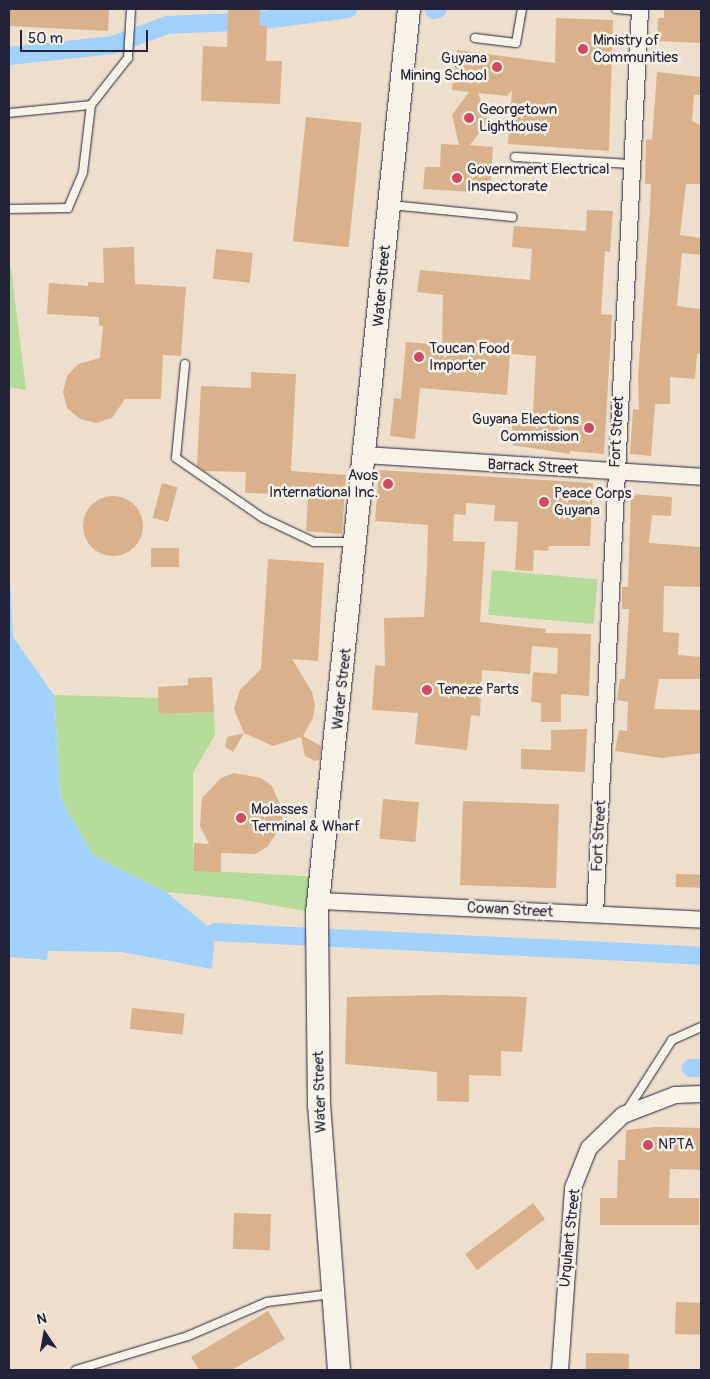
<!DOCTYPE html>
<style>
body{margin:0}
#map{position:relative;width:710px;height:1379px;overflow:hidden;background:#eedfcc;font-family:Pangolin,sans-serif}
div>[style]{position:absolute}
.green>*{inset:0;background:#b4dc98;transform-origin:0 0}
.water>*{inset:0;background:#a0d2fd}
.canal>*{height:18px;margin:-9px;padding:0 9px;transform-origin:9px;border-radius:9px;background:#a0d2fd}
.building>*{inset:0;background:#d9b18a;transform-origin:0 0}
.round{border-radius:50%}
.roads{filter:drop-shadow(0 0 1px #22223b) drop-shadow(0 0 1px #22223b)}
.lane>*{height:8px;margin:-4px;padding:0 4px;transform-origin:4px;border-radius:4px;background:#f7f3e8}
.street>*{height:16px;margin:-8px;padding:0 8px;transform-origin:8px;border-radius:8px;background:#f7f3e8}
.secondary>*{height:22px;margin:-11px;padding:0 11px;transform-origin:11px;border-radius:11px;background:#f7f3e8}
.dots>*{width:14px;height:14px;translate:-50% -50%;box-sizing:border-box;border:2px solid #f7f3e8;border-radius:50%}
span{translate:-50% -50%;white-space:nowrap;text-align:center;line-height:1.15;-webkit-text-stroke:5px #f7f3e8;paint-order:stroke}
.poi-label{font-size:15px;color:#22223b}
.left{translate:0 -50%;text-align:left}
.right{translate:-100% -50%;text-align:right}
.street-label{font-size:15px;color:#22223b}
.frame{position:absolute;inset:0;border:10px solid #22223b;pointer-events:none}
.north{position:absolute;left:20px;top:1309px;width:50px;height:50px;-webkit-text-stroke:4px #f7f3e8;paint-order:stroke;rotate:348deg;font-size:14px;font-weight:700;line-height:20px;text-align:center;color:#22223b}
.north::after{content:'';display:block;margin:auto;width:18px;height:22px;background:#22223b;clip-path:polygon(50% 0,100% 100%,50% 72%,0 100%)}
.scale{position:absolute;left:20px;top:30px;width:128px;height:22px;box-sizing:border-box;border:2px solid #22223b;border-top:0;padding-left:6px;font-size:15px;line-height:18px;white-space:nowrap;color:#22223b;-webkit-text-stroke:4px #f7f3e8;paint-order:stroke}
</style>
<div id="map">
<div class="green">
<i style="clip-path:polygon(9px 267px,11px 268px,26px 390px,9px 387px)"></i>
<i style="left:492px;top:570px;width:106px;height:45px;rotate:5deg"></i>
<i style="clip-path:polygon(54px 695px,161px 698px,160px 714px,214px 712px,215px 735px,193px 773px,193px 870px,321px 877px,317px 913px,237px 899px,166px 892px,93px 855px,61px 798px)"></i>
</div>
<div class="water">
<i style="clip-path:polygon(9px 563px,13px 637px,54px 695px,61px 798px,93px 855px,166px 892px,215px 932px,212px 969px,122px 952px,48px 951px,47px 960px,9px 957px)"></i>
</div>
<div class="canal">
<i style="left:434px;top:10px;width:4px;rotate:-14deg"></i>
<i style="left:9px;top:56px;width:105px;rotate:-6deg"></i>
<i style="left:113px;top:45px;width:58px;rotate:-20.3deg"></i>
<i style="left:167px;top:25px;width:90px;rotate:-2.5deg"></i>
<i style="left:257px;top:21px;width:92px;rotate:-7.5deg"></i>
<i style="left:215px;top:932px;width:487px;rotate:2.8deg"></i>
<i style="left:691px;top:1068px;width:10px"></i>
</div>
<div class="building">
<i style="clip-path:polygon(9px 9px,109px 9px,108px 31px,9px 26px)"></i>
<i style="clip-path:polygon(228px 9px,260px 9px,259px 25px,267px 26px,266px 61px,282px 61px,280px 104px,201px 101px,203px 46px,227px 47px)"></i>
<i style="clip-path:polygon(664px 9px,701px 9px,701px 43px,657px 41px,658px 18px,664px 18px)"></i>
<i style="clip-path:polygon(556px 18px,613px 20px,609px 151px,508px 144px,512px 90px,507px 96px,478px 93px,488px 121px,470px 145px,493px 147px,490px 193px,423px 189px,425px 167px,440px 167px,441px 144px,459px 145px,452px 115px,469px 92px,452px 90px,457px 50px,555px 63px)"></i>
<i style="clip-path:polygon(657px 72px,701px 77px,701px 95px,694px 95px,692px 121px,700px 125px,701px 184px,686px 184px,680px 235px,701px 238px,701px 255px,682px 253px,677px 306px,701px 309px,701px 353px,697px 354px,695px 379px,670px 377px,670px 404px,655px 404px,651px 456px,630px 454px,633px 409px,639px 410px,638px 376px,650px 211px,651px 184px,645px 184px,646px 139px,652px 140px)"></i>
<i style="left:306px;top:117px;width:56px;height:125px;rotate:6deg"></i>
<i style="clip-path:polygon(587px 210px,613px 211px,610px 252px,605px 251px,601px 314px,612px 315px,604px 454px,570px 451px,570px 454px,512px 445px,512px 422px,519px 422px,522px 412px,533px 413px,536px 356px,510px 354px,507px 395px,420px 388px,415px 439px,390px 436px,394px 398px,401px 399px,406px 342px,442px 345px,443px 295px,417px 292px,420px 270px,530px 280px,532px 249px,512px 247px,514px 226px,586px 231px)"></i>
<i style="clip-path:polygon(134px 247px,135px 284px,186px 287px,181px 356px,163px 355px,161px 399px,125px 399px,112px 418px,96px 423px,80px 419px,67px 408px,63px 392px,67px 376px,78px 364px,100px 358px,103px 326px,99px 326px,99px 317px,47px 314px,49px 283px,88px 286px,88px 282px,104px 283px,103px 248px)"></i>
<i style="left:216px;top:249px;width:37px;height:30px;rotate:6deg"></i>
<i style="clip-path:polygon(251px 372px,296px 374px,291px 471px,346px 475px,342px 534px,306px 531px,308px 495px,245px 493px,246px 472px,204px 471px,197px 466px,201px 386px,251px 388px)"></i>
<i style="clip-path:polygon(379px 470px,593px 483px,590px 546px,549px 546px,548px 551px,534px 550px,533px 571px,515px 570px,518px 522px,494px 521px,495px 505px,466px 503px,466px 515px,454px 514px,453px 541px,485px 542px,480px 622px,546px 629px,545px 633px,591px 634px,589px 696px,561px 694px,561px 722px,541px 722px,541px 703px,531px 702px,533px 672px,557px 674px,558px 648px,532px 646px,530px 674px,482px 670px,480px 716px,471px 715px,467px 750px,415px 744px,418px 713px,372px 710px,375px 665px,385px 666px,384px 618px,424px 617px,427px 567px,428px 525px,375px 521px)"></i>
<i style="left:162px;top:483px;width:16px;height:36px;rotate:15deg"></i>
<i style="clip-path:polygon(631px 494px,672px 497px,671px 516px,652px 515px,649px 543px,701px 547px,701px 587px,664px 586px,663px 632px,679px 633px,678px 655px,701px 657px,701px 679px,659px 679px,654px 709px,701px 710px,701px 753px,662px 758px,615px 751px,619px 730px,627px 731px,628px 702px,617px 700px,620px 679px,625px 679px,629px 609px,622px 609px,622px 587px,628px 587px)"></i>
<i class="round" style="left:83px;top:496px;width:60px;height:60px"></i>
<i style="left:151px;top:548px;width:28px;height:19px"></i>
<i style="clip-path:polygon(268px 559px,324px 563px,318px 661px,292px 659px,312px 692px,315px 705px,313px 718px,303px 736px,321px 746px,320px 759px,315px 761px,305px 756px,301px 737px,273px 746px,244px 733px,233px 752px,225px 747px,227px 737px,244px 733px,234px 709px,240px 690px,261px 669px)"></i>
<i style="clip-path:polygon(212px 677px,214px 712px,159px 714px,158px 687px,188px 685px,188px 678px)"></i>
<i style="clip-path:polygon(587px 729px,585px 772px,521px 769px,521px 749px,551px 750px,551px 730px)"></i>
<i style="clip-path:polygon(234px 773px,261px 778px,272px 786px,283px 811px,282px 825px,267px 847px,255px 854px,221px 853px,221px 872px,193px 871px,194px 843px,209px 844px,200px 826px,202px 798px,221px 778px)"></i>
<i style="left:383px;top:799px;width:36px;height:40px;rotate:5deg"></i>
<i style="left:463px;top:801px;width:96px;height:84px;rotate:2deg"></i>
<i style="left:676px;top:874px;width:25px;height:13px;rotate:2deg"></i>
<i style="clip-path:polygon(442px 995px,527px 997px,522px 1052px,501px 1051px,501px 1076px,469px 1075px,469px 1102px,437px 1101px,437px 1072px,345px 1064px,347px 997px)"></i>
<i style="left:132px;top:1008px;width:53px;height:21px;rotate:6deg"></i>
<i style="clip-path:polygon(656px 1127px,701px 1128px,701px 1170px,670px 1169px,669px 1198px,699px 1198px,699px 1225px,600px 1225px,600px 1198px,617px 1198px,618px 1160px,625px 1160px,626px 1130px)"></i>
<i style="left:533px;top:1203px;width:20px;height:85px;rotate:53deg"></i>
<i style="left:234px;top:1213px;width:37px;height:36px;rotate:2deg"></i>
<i style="left:676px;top:1302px;width:25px;height:32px;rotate:2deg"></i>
<i style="clip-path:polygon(268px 1311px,285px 1339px,232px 1370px,199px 1370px,191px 1357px)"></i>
<i style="left:586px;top:1353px;width:43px;height:17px;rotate:1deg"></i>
</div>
<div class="roads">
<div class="lane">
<i style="left:616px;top:9px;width:23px;rotate:5deg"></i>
<i style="left:475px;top:38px;width:41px;rotate:7deg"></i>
<i style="left:516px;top:43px;width:35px;rotate:-80deg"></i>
<i style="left:9px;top:113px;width:82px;rotate:-5.6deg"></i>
<i style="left:515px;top:157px;width:116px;rotate:3.5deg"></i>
<i style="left:391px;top:205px;width:122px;rotate:5.7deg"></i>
<i style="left:9px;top:209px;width:59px;rotate:-1deg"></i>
<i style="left:68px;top:208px;width:39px;rotate:-67deg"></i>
<i style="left:83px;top:172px;width:67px;rotate:-83.2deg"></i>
<i style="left:91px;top:105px;width:60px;rotate:-51.8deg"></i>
<i style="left:128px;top:58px;width:49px;rotate:-86.5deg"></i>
<i style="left:185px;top:364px;width:94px;rotate:95.5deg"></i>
<i style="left:176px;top:458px;width:106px;rotate:34.6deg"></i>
<i style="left:263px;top:518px;width:56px;rotate:25.2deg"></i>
<i style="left:314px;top:542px;width:38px"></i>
<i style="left:626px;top:1112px;width:85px;rotate:-57.4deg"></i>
<i style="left:672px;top:1040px;width:32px;rotate:-24deg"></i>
<i style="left:76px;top:1370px;width:117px;rotate:-16.9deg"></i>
<i style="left:188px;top:1336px;width:86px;rotate:-23.3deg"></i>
<i style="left:267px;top:1302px;width:65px;rotate:-7deg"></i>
</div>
<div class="street">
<i style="left:365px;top:455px;width:337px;rotate:3.7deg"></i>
<i style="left:319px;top:901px;width:382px;rotate:2.8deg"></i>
<i style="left:595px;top:914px;width:906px;rotate:-87.15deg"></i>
<i style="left:560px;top:1370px;width:182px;rotate:-85.9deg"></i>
<i style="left:573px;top:1188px;width:43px;rotate:-68.2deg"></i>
<i style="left:589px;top:1148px;width:47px;rotate:-44.1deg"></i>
<i style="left:623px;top:1115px;width:56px;rotate:-21deg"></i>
<i style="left:675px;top:1095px;width:26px;rotate:-2deg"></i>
</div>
<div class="secondary">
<i style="left:339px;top:1370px;width:265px;rotate:-94.3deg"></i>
<i style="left:319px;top:1106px;width:193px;rotate:-90.6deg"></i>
<i style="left:317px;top:913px;width:909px;rotate:-84.19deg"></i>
</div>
</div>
<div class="dots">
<i style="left:583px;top:49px;background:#d1495b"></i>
<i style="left:497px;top:67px;background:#d1495b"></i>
<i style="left:469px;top:118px;background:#d1495b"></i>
<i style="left:457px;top:178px;background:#d1495b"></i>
<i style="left:419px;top:357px;background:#d1495b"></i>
<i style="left:589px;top:428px;background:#d1495b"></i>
<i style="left:388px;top:484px;background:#d1495b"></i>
<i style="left:544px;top:502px;background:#d1495b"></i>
<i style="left:427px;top:690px;background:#d1495b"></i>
<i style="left:241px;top:818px;background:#d1495b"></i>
<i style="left:648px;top:1145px;background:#d1495b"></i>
</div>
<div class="poi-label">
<span class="left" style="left:593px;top:49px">Ministry of<br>Communities</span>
<span class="right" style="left:487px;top:67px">Guyana<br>Mining School</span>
<span class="left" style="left:479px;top:118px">Georgetown<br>Lighthouse</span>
<span class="left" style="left:467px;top:178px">Government Electrical<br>Inspectorate</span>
<span class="left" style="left:429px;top:357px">Toucan Food<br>Importer</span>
<span class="right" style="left:579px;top:428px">Guyana Elections<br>Commission</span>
<span class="right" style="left:378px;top:484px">Avos<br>International Inc.</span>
<span class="left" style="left:554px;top:502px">Peace Corps<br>Guyana</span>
<span class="left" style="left:437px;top:690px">Teneze Parts</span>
<span class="left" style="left:251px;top:818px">Molasses<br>Terminal &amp; Wharf</span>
<span class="left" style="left:658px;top:1145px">NPTA</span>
</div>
<div class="street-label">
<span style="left:382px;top:286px;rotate:-85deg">Water Street</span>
<span style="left:617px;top:432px;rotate:-87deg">Fort Street</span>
<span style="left:533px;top:467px;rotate:3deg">Barrack Street</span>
<span style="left:342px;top:689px;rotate:-84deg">Water Street</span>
<span style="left:599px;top:836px;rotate:-87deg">Fort Street</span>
<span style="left:510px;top:910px;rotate:3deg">Cowan Street</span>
<span style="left:320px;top:1092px;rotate:-92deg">Water Street</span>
<span style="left:570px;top:1238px;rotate:-84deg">Urquhart Street</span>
</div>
<div class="frame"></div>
<div class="north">N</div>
<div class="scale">50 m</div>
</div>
